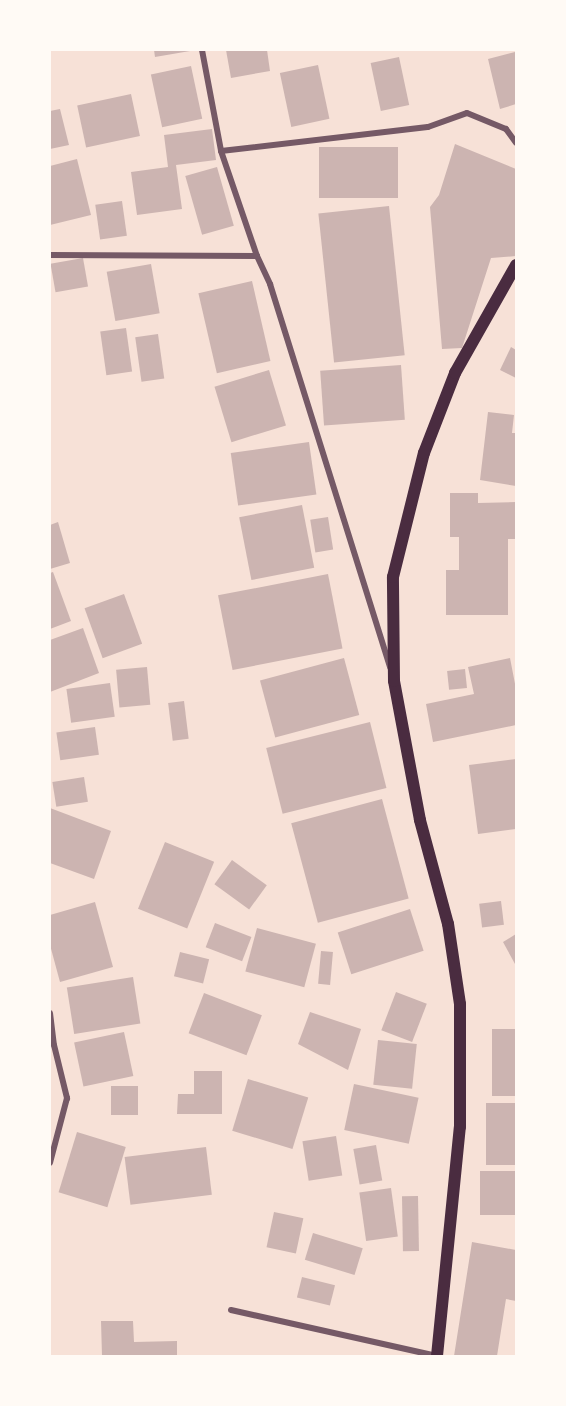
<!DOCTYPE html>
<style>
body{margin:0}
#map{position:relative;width:566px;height:1406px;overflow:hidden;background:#f7e1d7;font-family:"Exo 2",sans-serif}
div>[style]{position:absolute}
.building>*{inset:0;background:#ccb4b1;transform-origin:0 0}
.minor>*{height:6px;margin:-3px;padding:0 3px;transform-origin:3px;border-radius:3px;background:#755966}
.secondary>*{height:12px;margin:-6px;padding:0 6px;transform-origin:6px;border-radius:6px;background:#4a2c40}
span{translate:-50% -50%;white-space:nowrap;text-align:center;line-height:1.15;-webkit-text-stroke:6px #fffaf5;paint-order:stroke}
.frame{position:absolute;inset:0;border:51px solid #fffaf5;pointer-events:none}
</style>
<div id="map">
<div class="building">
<i style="clip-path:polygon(154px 50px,190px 50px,190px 51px,155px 57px)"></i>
<i style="clip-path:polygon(226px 50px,267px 50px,270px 71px,231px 78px)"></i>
<i style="clip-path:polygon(515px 52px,516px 104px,500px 109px,488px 59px)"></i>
<i style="left:399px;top:57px;width:49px;height:29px;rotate:78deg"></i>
<i style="left:318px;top:65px;width:55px;height:39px;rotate:78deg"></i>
<i style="left:191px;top:66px;width:54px;height:41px;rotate:78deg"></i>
<i style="left:131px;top:94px;width:43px;height:55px;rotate:78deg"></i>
<i style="clip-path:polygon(60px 109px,69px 145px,50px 149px,50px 111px)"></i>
<i style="clip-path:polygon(212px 129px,216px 160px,176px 165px,182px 209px,137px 215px,131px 172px,168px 167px,164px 135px)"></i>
<i style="clip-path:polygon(455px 144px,516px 169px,516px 256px,491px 258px,462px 348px,442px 349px,430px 207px,439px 195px)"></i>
<i style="left:398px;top:147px;width:51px;height:79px;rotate:90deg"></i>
<i style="clip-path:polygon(77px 159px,91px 215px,50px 225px,50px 166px)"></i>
<i style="left:217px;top:167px;width:61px;height:33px;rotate:74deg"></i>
<i style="left:122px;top:201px;width:35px;height:27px;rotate:82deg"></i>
<i style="left:389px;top:206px;width:150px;height:71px;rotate:84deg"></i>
<i style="left:83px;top:258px;width:29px;height:33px;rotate:80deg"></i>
<i style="left:151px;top:264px;width:50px;height:45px;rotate:80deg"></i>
<i style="left:252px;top:281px;width:82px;height:55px;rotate:77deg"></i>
<i style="left:126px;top:328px;width:44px;height:26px;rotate:82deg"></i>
<i style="left:158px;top:334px;width:45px;height:23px;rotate:82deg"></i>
<i style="clip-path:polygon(511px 347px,516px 350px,516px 378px,500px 370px)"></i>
<i style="left:401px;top:365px;width:55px;height:81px;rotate:86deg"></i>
<i style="left:269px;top:370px;width:58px;height:57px;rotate:73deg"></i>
<i style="clip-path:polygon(488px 412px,514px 415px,512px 433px,516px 433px,516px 486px,480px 480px)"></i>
<i style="left:309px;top:442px;width:53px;height:79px;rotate:82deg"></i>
<i style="clip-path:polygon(450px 493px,478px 493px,478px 503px,516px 502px,516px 539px,508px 539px,508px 615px,446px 615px,446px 570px,459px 570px,459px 537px,450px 537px)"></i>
<i style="left:302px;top:505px;width:64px;height:64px;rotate:79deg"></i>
<i style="left:328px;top:517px;width:33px;height:18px;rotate:81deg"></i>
<i style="clip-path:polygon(58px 522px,70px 563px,50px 569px,50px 525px)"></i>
<i style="clip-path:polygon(53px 572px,71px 621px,50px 629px,50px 573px)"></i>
<i style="left:328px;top:574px;width:76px;height:112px;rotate:79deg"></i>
<i style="left:124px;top:594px;width:53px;height:42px;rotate:70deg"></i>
<i style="clip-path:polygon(83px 628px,99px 673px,50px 692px,50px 640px)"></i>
<i style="left:344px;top:658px;width:59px;height:87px;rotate:75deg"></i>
<i style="clip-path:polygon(510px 658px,516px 689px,516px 725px,433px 742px,426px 704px,474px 694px,468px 667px)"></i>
<i style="left:147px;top:667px;width:38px;height:31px;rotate:85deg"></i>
<i style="left:465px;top:669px;width:19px;height:18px;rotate:84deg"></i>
<i style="left:110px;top:683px;width:34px;height:44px;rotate:82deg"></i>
<i style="left:184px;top:701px;width:38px;height:16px;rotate:83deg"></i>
<i style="left:370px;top:722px;width:68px;height:107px;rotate:76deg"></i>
<i style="left:95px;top:727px;width:28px;height:39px;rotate:82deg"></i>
<i style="clip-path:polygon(516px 759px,516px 829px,478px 834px,469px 765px)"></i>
<i style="left:84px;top:777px;width:25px;height:32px;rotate:81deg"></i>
<i style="left:382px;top:799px;width:103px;height:94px;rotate:75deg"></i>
<i style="clip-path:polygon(50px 808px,111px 831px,94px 879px,50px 863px)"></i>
<i style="left:165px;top:842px;width:53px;height:72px;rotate:22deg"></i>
<i style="left:232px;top:860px;width:43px;height:30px;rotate:36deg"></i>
<i style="left:501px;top:901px;width:24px;height:22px;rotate:83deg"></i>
<i style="clip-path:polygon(95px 902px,113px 967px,60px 982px,50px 945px,50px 915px)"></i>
<i style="left:410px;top:909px;width:44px;height:76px;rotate:72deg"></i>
<i style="left:215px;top:923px;width:39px;height:26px;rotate:21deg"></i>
<i style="left:257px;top:928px;width:61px;height:45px;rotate:15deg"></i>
<i style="clip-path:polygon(516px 934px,516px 963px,515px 964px,503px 942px)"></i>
<i style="left:321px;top:951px;width:12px;height:33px;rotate:5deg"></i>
<i style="left:180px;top:952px;width:30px;height:25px;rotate:14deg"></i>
<i style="left:133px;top:977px;width:47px;height:67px;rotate:81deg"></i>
<i style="left:396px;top:992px;width:33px;height:41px;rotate:21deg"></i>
<i style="left:204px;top:993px;width:62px;height:43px;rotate:21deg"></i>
<i style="clip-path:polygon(310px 1012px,361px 1029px,348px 1070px,298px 1044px)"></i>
<i style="left:516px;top:1029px;width:67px;height:24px;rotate:90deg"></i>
<i style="left:124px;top:1032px;width:45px;height:51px;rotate:78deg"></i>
<i style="left:378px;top:1040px;width:39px;height:45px;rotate:6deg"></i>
<i style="clip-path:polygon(194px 1071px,222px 1071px,222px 1114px,177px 1114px,178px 1094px,194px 1094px)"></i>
<i style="left:248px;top:1079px;width:63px;height:54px;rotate:17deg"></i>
<i style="left:354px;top:1084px;width:66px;height:47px;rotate:12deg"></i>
<i style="left:111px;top:1086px;width:27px;height:29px"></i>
<i style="left:486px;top:1103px;width:30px;height:62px"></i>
<i style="left:77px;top:1132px;width:51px;height:63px;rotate:17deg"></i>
<i style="left:336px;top:1136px;width:40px;height:34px;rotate:81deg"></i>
<i style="left:376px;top:1145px;width:36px;height:23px;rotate:80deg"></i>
<i style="left:206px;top:1147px;width:48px;height:82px;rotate:83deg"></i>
<i style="left:480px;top:1171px;width:36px;height:44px"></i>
<i style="left:391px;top:1188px;width:49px;height:32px;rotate:82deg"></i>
<i style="left:418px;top:1196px;width:55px;height:16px;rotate:89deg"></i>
<i style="left:274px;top:1212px;width:30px;height:36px;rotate:12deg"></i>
<i style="left:313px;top:1233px;width:52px;height:28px;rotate:17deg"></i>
<i style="clip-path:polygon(472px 1242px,516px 1250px,516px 1301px,506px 1299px,497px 1356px,454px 1356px)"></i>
<i style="left:302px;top:1277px;width:34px;height:21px;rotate:14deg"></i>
<i style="clip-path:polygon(101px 1321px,133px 1321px,134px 1342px,177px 1341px,177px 1356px,102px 1356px)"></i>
</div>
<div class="minor">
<i style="left:202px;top:50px;width:103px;rotate:79.3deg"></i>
<i style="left:221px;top:151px;width:111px;rotate:71.1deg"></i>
<i style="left:257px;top:256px;width:31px;rotate:65deg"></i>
<i style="left:270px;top:284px;width:402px;rotate:72.6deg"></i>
<i style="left:221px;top:151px;width:208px;rotate:-6.6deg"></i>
<i style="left:428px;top:127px;width:41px;rotate:-19.7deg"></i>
<i style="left:467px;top:113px;width:42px;rotate:22.3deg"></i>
<i style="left:506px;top:129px;width:17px;rotate:54deg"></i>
<i style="left:50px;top:255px;width:207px;rotate:0.3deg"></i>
<i style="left:50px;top:1013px;width:32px;rotate:83deg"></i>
<i style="left:54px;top:1045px;width:55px;rotate:76.2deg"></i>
<i style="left:67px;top:1098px;width:67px;rotate:104.7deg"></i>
<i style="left:231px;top:1310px;width:211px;rotate:12.6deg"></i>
</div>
<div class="secondary">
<i style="left:437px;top:1356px;width:230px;rotate:-84.3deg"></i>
<i style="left:460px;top:1127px;width:123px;rotate:-90deg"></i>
<i style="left:460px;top:1004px;width:81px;rotate:-98.5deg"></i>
<i style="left:448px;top:924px;width:108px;rotate:-105.1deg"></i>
<i style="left:420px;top:820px;width:141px;rotate:-100.6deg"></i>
<i style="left:394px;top:681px;width:104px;rotate:-90.6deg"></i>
<i style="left:393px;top:577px;width:128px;rotate:-76deg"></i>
<i style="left:424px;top:453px;width:86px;rotate:-68.8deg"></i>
<i style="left:455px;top:373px;width:124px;rotate:-60.5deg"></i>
</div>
<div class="frame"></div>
</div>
